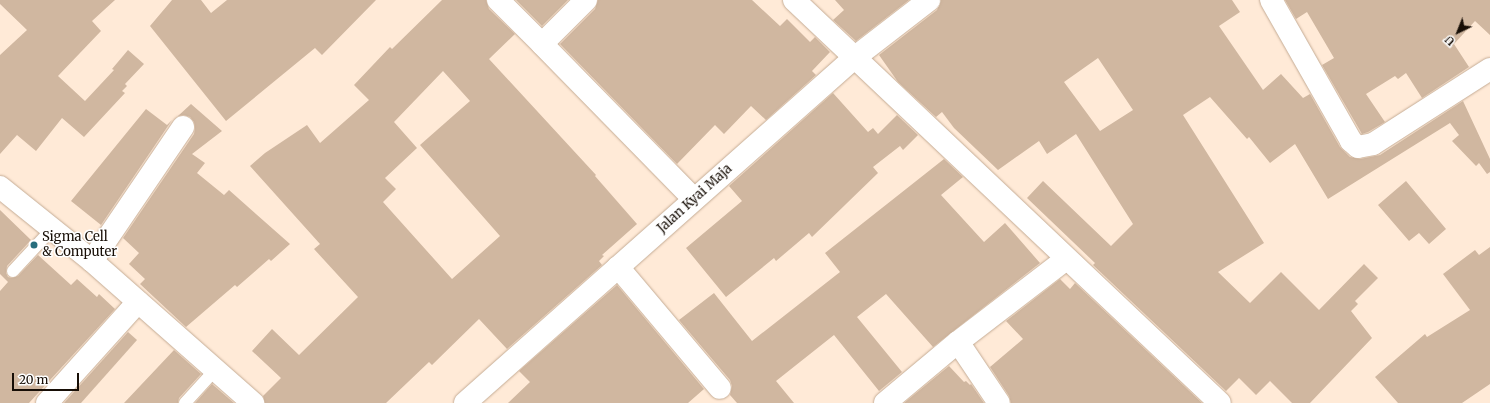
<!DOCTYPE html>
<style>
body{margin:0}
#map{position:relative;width:1490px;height:403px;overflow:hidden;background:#ffead7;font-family:Merriweather,serif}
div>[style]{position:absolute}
.building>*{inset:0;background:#d0b7a0}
.roads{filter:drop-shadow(0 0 1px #c5ac95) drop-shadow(0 0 1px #c5ac95)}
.lane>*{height:12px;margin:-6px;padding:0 6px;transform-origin:6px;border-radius:6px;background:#fff}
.street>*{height:22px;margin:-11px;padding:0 11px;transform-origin:11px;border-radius:11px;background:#fff}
.secondary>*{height:22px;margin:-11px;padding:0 11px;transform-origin:11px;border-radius:11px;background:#fff}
.dots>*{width:11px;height:11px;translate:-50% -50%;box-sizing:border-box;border:2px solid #fff;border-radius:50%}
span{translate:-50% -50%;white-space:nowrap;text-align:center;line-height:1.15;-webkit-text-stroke:3px #fff;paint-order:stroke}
.street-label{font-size:13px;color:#170e06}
.poi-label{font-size:13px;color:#170e06}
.left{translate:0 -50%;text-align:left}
.north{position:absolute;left:1438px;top:12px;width:40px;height:40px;-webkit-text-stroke:3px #fff;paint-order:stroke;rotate:223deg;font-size:11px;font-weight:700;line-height:16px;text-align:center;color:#170e06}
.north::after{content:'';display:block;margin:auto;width:14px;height:18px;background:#170e06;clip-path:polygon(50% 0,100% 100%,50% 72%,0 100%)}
.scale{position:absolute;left:12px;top:373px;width:67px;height:18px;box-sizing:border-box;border:2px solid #170e06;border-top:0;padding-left:5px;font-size:12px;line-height:14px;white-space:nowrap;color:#170e06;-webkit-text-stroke:3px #fff;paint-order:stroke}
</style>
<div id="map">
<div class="building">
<i style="clip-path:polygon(0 0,115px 0,92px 21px,101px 31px,58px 76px,85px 101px,114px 70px,112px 69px,128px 50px,144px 64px,125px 84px,127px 86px,122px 91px,125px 93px,84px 137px,62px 118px,36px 151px,17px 135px,0 154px,0 55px,27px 30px,0 4px)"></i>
<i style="clip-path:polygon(172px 0,201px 0,211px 13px,227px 0,376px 0,322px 55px,315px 48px,226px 121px,150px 26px)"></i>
<i style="clip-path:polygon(evenodd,442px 0,486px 0,489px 9px,515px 34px,489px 59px,596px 175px,595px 176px,637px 224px,602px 255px,604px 256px,599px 261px,602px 265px,507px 349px,479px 319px,432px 365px,429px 362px,386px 403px,265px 403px,263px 396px,281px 378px,252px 351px,272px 329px,299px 355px,358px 297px,314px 249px,320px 244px,250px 166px,265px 153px,307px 125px,320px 143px,369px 100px,354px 85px,390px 47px,392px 49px,442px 0,443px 71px,470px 101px,420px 145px,500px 236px,452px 279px,383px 202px,396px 189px,385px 178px,417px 148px,394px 122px,443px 71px)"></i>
<i style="clip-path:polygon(516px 0,568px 0,542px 26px)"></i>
<i style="clip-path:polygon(598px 0,752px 0,780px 26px,787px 19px,810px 42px,815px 37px,830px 52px,812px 71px,816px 75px,766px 120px,751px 106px,724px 134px,715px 125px,677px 164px,560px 44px,595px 9px)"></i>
<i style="clip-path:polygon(835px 0,909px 0,856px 41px,833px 20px,844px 10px)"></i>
<i style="clip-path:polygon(evenodd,941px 0,1232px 0,1240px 12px,1219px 26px,1263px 90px,1281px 74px,1303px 98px,1310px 94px,1340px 147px,1350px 157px,1360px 159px,1380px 155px,1463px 101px,1490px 159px,1490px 172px,1487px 174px,1479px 163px,1476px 166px,1452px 141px,1459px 135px,1450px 123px,1328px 199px,1295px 144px,1270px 163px,1249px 137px,1247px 139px,1210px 97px,1183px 115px,1264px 243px,1218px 272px,1250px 303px,1281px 272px,1319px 310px,1364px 264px,1378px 278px,1355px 301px,1358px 304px,1351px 311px,1372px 338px,1310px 403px,1292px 403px,1270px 381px,1256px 395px,1239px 378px,1226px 391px,1093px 265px,1095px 263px,1027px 198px,1043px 181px,1111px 246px,1133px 224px,1076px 134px,1047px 154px,1039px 141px,998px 170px,954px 128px,942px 112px,936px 117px,898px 82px,879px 55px,937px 10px,941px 0,1098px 58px,1133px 110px,1100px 131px,1064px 82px,1098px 58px)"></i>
<i style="clip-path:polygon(1285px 0,1490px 0,1490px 35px,1475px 21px,1454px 44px,1469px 67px,1422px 98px,1406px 73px,1398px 79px,1395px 76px,1366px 94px,1385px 122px,1368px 132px,1362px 134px,1322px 65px,1334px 58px,1307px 12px,1296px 19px)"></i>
<i style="clip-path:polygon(833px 93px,868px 132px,873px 128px,878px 134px,897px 115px,918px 135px,903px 150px,900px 146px,873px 167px,878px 173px,812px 237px,809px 233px,776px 261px,774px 258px,726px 297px,686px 248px,742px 201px,729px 186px)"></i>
<i style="clip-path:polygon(191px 104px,222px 131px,192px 154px,205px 163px,197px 173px,224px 195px,229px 190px,290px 244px,271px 261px,269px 259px,237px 287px,235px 285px,186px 327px,140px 284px,145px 279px,129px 264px,139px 253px,123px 238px,194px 134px,195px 128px,194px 122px,190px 117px,184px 115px,178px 116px)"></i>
<i style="clip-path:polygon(146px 109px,167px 125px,172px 120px,101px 225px,71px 201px)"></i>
<i style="clip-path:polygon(944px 159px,963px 177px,941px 195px,984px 242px,1005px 223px,1040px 263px,933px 347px,886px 294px,857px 317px,902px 372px,879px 391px,834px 335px,776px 381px,794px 403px,737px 403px,730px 395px,732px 386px,730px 380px,679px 320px,714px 293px,752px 341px,840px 272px,825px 253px)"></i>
<i style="clip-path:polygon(1406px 181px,1446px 229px,1429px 244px,1419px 233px,1409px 241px,1378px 205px)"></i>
<i style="clip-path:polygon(0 210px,31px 240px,7px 266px,6px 273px,8px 277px,12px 278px,18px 276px,38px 255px,71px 285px,77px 279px,97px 297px,99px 294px,115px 309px,29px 403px,0 403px,0 291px,8px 282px,0 274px)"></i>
<i style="clip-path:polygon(1490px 247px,1490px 384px,1462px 403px,1398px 403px,1375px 377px,1425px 334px,1427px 337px,1470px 310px,1443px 274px,1475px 250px,1479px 255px)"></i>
<i style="clip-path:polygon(1060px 279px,1070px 289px,1075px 283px,1202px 403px,1011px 403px,1009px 396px,990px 367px,1023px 339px,1006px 321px)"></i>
<i style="clip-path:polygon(617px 285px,704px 389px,688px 403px,508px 403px,530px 382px,519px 371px)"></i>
<i style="clip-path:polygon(128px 332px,137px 340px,81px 403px,64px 403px)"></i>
<i style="clip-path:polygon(174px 350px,201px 374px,179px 398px,178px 403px,124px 403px)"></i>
<i style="clip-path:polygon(949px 366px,964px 382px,966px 381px,970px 385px,971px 384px,984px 403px,904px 403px)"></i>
<i style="clip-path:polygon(212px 384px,234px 403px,195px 403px)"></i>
</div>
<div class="roads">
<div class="lane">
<i style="left:13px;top:271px;width:57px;rotate:-47.1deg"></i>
<i style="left:185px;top:403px;width:45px;rotate:-47.7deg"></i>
</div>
<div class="street">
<i style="left:498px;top:0;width:62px;rotate:45deg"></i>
<i style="left:586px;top:0;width:62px;rotate:135deg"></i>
<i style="left:542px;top:44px;width:217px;rotate:45.6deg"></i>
<i style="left:794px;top:0;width:586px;rotate:43.41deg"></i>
<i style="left:1271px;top:0;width:162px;rotate:60.4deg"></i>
<i style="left:1351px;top:141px;width:9px;rotate:41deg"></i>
<i style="left:1358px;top:147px;width:15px;rotate:-11deg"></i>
<i style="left:1373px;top:144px;width:139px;rotate:-32.7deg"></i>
<i style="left:0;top:187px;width:118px;rotate:38.8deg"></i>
<i style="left:92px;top:261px;width:215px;rotate:41.4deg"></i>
<i style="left:92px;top:261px;width:162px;rotate:-55.8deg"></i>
<i style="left:618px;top:267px;width:158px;rotate:49.9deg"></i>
<i style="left:958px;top:342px;width:73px;rotate:56.1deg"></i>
<i style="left:47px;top:403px;width:136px;rotate:-48deg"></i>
<i style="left:885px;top:403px;width:95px;rotate:-39.9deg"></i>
<i style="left:958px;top:342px;width:136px;rotate:-37.5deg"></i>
</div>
<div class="secondary">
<i style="left:465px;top:403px;width:520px;rotate:-41.57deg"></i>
<i style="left:854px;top:58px;width:95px;rotate:-37.7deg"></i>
</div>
</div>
<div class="dots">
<i style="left:34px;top:245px;background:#286e7d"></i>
</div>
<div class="street-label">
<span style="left:695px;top:199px;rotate:-42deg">Jalan Kyai Maja</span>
</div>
<div class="poi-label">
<span class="left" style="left:42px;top:245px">Sigma Cell<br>&amp; Computer</span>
</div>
<div class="north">U</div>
<div class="scale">20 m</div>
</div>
